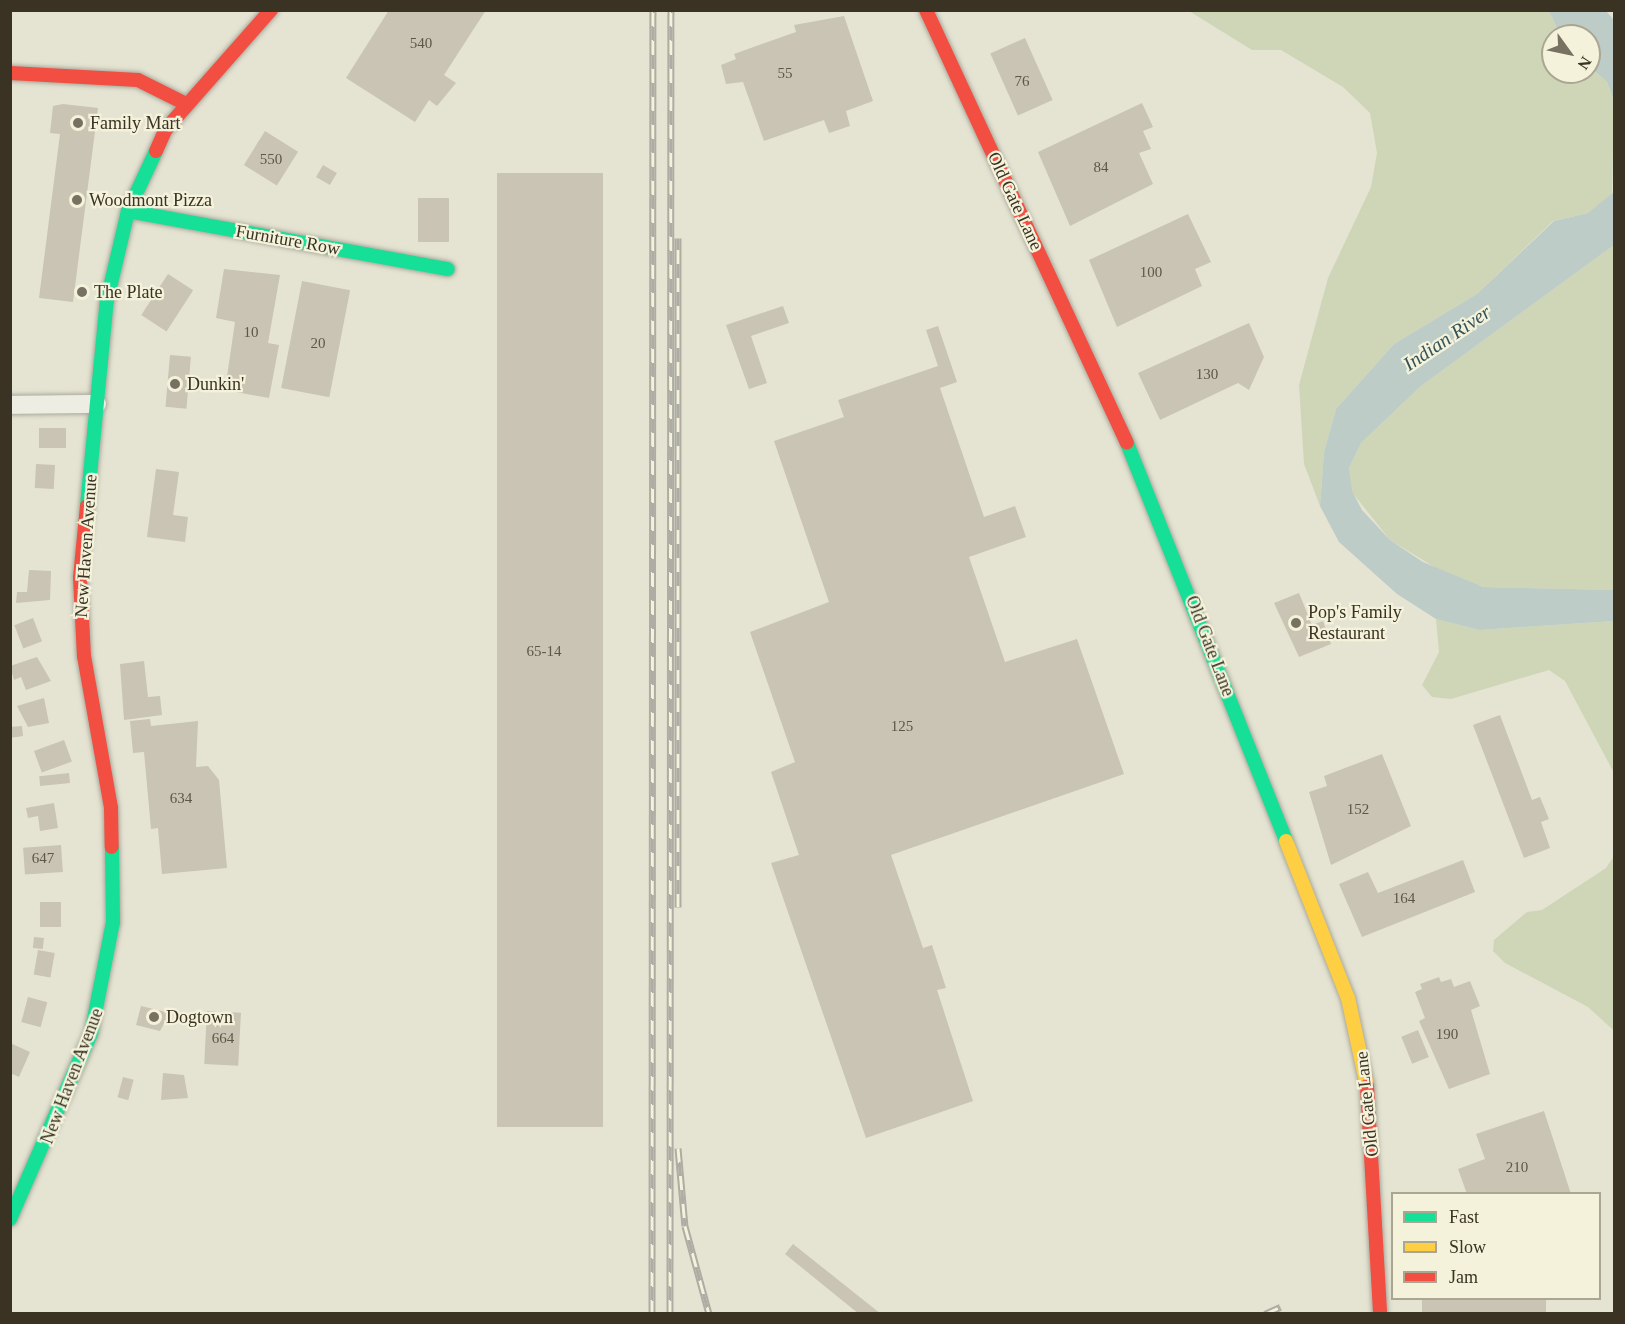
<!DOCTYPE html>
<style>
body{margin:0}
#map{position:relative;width:1625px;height:1324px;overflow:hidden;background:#e5e4d3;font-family:Georgia,serif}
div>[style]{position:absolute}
.green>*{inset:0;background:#ced6b7}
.water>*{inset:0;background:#bdccc6}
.building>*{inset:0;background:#c9c4b4;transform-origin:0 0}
.roads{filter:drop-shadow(0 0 2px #aba99b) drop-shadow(0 0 2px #aba99b)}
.street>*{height:18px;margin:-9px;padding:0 9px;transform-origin:9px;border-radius:9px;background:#eeede4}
.fast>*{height:14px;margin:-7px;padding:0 7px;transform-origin:7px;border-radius:7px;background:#16e098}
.slow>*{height:14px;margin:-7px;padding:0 7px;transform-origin:7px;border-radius:7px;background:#ffcf43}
.jam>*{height:14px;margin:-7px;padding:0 7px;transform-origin:7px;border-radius:7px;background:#f24e42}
.rail>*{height:7px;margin-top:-3.5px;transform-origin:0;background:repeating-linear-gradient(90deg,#f4f2db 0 14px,#aeaca3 0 28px);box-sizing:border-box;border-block:2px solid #aeaca3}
.dots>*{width:16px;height:16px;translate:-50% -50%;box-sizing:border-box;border:3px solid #f4f2db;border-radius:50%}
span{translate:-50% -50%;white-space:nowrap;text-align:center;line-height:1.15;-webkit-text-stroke:4.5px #f4f2db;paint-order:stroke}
.number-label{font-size:15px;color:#5e5747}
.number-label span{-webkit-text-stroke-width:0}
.poi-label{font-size:18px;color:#3a3323}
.left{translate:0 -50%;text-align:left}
.street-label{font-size:18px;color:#3a3323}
.water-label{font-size:20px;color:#335359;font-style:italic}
.frame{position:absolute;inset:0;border:12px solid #3a3323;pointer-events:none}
.legend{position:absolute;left:1391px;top:1192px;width:210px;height:108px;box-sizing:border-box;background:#f4f2db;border:2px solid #aaa691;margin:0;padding:8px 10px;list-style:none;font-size:18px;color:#3a3323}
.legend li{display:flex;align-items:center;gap:12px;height:30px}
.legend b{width:30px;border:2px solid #aaa691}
.north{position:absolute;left:1541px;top:24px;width:60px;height:60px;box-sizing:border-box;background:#f4f2db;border:2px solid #aaa691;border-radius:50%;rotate:123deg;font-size:16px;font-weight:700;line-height:24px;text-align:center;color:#3a3323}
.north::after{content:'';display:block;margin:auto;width:21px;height:27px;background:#767161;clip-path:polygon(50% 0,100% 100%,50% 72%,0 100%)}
</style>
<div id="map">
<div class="green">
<i style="clip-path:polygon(1189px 11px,1549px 11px,1561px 36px,1553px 36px,1553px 72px,1589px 72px,1589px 66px,1607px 82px,1614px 101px,1612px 197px,1588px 213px,1553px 221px,1477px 294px,1394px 344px,1336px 409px,1324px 452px,1320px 506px,1304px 464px,1299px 385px,1328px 278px,1371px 187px,1377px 153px,1370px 113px,1343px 87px,1281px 50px,1252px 50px)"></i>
<i style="clip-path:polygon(1614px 245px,1614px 590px,1484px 587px,1454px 579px,1390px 540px,1351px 491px,1349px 468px,1361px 443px,1421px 386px)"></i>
<i style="clip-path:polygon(1436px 619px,1479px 630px,1614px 621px,1614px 773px,1565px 681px,1549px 670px,1451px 699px,1432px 697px,1422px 685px,1439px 652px)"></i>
<i style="clip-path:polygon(1614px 856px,1614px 1029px,1612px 1029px,1588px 1007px,1505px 963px,1493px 951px,1494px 940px,1527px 912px,1542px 910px,1606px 868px)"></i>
</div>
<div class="water">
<i style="clip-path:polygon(1549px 11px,1606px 11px,1614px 20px,1614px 101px,1607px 82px,1589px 66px,1589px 36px,1561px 36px)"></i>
<i style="clip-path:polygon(1614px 192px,1614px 245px,1421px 386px,1361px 443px,1349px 468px,1352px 491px,1362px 510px,1390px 540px,1423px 562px,1483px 587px,1614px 590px,1614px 621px,1479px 630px,1436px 619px,1397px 594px,1339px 542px,1320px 506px,1324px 452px,1336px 409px,1394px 344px,1477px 294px,1554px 221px,1588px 213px)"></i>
</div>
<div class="building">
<i style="clip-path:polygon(389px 10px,486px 10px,444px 75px,456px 83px,437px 106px,429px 100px,415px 122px,346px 78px)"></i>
<i style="clip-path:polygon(844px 16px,873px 101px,846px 111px,850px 126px,829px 133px,824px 120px,764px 141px,743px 82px,726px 84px,721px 65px,736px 59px,734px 54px,796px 32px,794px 25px)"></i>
<i style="left:1025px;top:38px;width:68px;height:38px;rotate:66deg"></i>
<i style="clip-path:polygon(1142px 103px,1153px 127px,1143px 131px,1151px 149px,1139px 153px,1153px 184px,1070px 226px,1038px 152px)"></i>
<i style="clip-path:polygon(63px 104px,98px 108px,73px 302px,39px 298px,60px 134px,50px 133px,53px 106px)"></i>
<i style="left:265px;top:131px;width:39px;height:40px;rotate:32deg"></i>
<i style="left:323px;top:165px;width:16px;height:14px;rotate:30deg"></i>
<i style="left:497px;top:173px;width:106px;height:954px"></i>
<i style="left:449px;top:198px;width:44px;height:31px;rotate:90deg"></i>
<i style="clip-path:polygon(1188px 214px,1211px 262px,1195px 269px,1202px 286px,1117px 327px,1089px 260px)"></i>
<i style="clip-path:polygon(224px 269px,280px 275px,268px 343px,279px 345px,269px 398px,225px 390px,235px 322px,216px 318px)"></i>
<i style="left:168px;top:274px;width:30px;height:49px;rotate:33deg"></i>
<i style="left:302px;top:281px;width:49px;height:109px;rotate:11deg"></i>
<i style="clip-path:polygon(783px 306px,789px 323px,751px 336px,767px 383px,749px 389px,726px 325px)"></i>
<i style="clip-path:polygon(1249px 323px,1264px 357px,1249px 390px,1238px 383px,1160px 420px,1138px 373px)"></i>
<i style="clip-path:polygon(938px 326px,957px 382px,940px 388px,984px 517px,1015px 506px,1026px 537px,969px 557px,1005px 662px,1077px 639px,1124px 774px,891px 855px,923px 948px,932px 945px,946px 988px,937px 990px,973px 1101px,866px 1138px,771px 863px,799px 855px,771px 772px,795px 762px,750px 632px,829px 602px,774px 441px,844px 417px,838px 400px,938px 366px,926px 330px)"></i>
<i style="left:170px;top:355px;width:21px;height:52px;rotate:5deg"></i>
<i style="left:39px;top:428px;width:27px;height:20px"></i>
<i style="left:36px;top:464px;width:19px;height:24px;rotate:3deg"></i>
<i style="clip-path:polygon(156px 469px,179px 472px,173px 515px,188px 517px,185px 542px,147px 537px)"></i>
<i style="clip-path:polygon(29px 570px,51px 571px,50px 600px,16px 603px,17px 592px,27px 592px)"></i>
<i style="clip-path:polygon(1299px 593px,1312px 625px,1323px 621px,1331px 644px,1299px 657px,1274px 603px)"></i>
<i style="left:33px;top:618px;width:25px;height:20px;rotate:69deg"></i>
<i style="clip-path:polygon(37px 657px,51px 681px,26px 690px,21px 677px,14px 680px,10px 666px)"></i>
<i style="clip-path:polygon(144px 661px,148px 697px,160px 696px,162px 715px,124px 720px,120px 664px)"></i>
<i style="clip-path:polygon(44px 698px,49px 723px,28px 727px,17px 706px)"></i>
<i style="clip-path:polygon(1500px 715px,1532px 800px,1540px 797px,1549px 819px,1541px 822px,1550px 848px,1524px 858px,1473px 725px)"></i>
<i style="clip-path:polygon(150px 719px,151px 726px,198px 721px,196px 767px,208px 766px,219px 780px,227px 868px,162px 874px,158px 828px,151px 829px,144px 752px,133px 753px,130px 721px)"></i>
<i style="clip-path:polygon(22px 726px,23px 736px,10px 738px,10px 727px)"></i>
<i style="left:64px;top:740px;width:23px;height:32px;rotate:70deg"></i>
<i style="clip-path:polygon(1382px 754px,1411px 826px,1331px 865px,1309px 792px,1327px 786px,1324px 776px)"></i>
<i style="left:69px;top:773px;width:10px;height:30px;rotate:84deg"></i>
<i style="clip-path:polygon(54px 803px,58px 828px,40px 831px,38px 816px,28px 818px,26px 808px)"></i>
<i style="left:61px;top:845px;width:27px;height:38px;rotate:86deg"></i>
<i style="clip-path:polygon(1463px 860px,1475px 892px,1362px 937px,1339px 884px,1368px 872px,1378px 893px)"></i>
<i style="left:40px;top:902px;width:21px;height:25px"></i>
<i style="left:34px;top:937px;width:10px;height:11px;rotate:6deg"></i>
<i style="left:38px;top:950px;width:17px;height:25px;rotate:10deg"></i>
<i style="clip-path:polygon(1439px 977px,1441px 982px,1451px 979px,1454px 987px,1470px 981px,1480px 1006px,1471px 1010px,1490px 1074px,1449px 1089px,1419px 1021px,1425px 1018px,1415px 992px,1422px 989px,1420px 984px)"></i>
<i style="left:28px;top:997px;width:20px;height:26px;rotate:15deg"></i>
<i style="clip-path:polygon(141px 1006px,170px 1013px,160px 1031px,136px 1025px)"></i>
<i style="left:207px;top:1011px;width:34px;height:53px;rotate:3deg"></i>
<i style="left:1418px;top:1030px;width:29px;height:18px;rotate:68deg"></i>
<i style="clip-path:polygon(10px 1043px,30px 1052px,19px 1077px,10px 1073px)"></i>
<i style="clip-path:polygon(163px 1073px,184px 1075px,188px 1098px,161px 1100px)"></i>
<i style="left:123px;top:1077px;width:11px;height:21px;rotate:15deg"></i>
<i style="clip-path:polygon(1544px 1111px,1571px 1194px,1467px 1194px,1458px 1169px,1485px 1159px,1476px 1134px)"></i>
<i style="clip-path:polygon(793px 1244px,881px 1314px,859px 1314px,785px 1254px)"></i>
<i style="left:1422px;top:1298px;width:124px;height:17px"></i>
</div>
<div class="roads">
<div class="street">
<i style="left:10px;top:405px;width:87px;rotate:-0.7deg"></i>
</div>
<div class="fast">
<i style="left:128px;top:211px;width:325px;rotate:10.3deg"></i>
<i style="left:1127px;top:443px;width:429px;rotate:68.2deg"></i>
<i style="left:87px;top:506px;width:207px;rotate:-84.5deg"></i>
<i style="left:107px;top:300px;width:91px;rotate:-76.7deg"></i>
<i style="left:128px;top:211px;width:66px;rotate:-65deg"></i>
<i style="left:10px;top:1219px;width:202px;rotate:-66.4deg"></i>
<i style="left:91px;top:1034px;width:114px;rotate:-78.9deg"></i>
<i style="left:113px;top:922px;width:75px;rotate:-90.8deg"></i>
</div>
<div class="slow">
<i style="left:1286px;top:841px;width:169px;rotate:68.5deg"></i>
<i style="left:1348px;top:998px;width:90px;rotate:77.8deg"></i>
</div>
<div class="jam">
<i style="left:926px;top:10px;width:477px;rotate:65.1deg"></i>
<i style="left:10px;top:73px;width:128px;rotate:3.1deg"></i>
<i style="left:138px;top:80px;width:51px;rotate:26.6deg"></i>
<i style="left:156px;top:151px;width:24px;rotate:-66deg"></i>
<i style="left:166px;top:129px;width:159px;rotate:-48.6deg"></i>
<i style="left:87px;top:506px;width:72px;rotate:95.6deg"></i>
<i style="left:80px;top:578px;width:78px;rotate:87.1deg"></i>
<i style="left:84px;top:656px;width:154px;rotate:79.9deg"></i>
<i style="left:111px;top:808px;width:39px;rotate:89deg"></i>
<i style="left:1367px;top:1086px;width:228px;rotate:86.7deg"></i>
</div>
</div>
<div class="rail">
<i style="left:678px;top:907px;width:669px;rotate:-90deg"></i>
<i style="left:678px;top:1148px;width:78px;rotate:84.9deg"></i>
<i style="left:685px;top:1226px;width:91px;rotate:74.7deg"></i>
<i style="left:652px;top:1314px;width:1304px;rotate:-89.96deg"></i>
<i style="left:670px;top:1314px;width:1304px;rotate:-89.96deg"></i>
<i style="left:1265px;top:1314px;width:17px;rotate:-25deg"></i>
</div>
<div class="dots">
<i style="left:78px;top:123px;background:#767161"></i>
<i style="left:77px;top:200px;background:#767161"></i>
<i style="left:82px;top:292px;background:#767161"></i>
<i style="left:175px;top:384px;background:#767161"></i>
<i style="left:1296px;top:623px;background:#767161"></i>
<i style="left:154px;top:1017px;background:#767161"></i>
</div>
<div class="number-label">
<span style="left:421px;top:44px">540</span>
<span style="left:785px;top:74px">55</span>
<span style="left:1022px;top:82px">76</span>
<span style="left:271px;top:160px">550</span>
<span style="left:1101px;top:168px">84</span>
<span style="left:1151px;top:273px">100</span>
<span style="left:251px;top:333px">10</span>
<span style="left:318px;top:344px">20</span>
<span style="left:1207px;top:375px">130</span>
<span style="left:544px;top:652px">65-14</span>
<span style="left:902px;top:727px">125</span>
<span style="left:181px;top:799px">634</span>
<span style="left:1358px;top:810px">152</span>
<span style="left:43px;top:859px">647</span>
<span style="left:1404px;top:899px">164</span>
<span style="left:1447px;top:1035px">190</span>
<span style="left:223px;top:1039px">664</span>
<span style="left:1517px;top:1168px">210</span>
</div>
<div class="poi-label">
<span class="left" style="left:90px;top:123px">Family Mart</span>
<span class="left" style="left:89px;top:200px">Woodmont Pizza</span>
<span class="left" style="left:94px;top:292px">The Plate</span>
<span class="left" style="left:187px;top:384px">Dunkin'</span>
<span class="left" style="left:1308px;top:623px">Pop's Family<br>Restaurant</span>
<span class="left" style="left:166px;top:1017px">Dogtown</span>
</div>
<div class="street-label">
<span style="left:1015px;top:201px;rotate:65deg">Old Gate Lane</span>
<span style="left:288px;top:240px;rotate:10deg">Furniture Row</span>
<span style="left:86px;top:546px;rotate:-86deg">New Haven Avenue</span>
<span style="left:1210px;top:646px;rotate:69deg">Old Gate Lane</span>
<span style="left:72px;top:1076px;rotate:-69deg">New Haven Avenue</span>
<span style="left:1367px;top:1104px;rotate:-96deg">Old Gate Lane</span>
</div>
<div class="water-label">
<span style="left:1447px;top:338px;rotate:-34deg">Indian River</span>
</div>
<div class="frame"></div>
<ul class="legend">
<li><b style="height:8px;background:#16e098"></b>Fast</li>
<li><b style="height:8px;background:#ffcf43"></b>Slow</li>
<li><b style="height:8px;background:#f24e42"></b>Jam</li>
</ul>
<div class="north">N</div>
</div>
